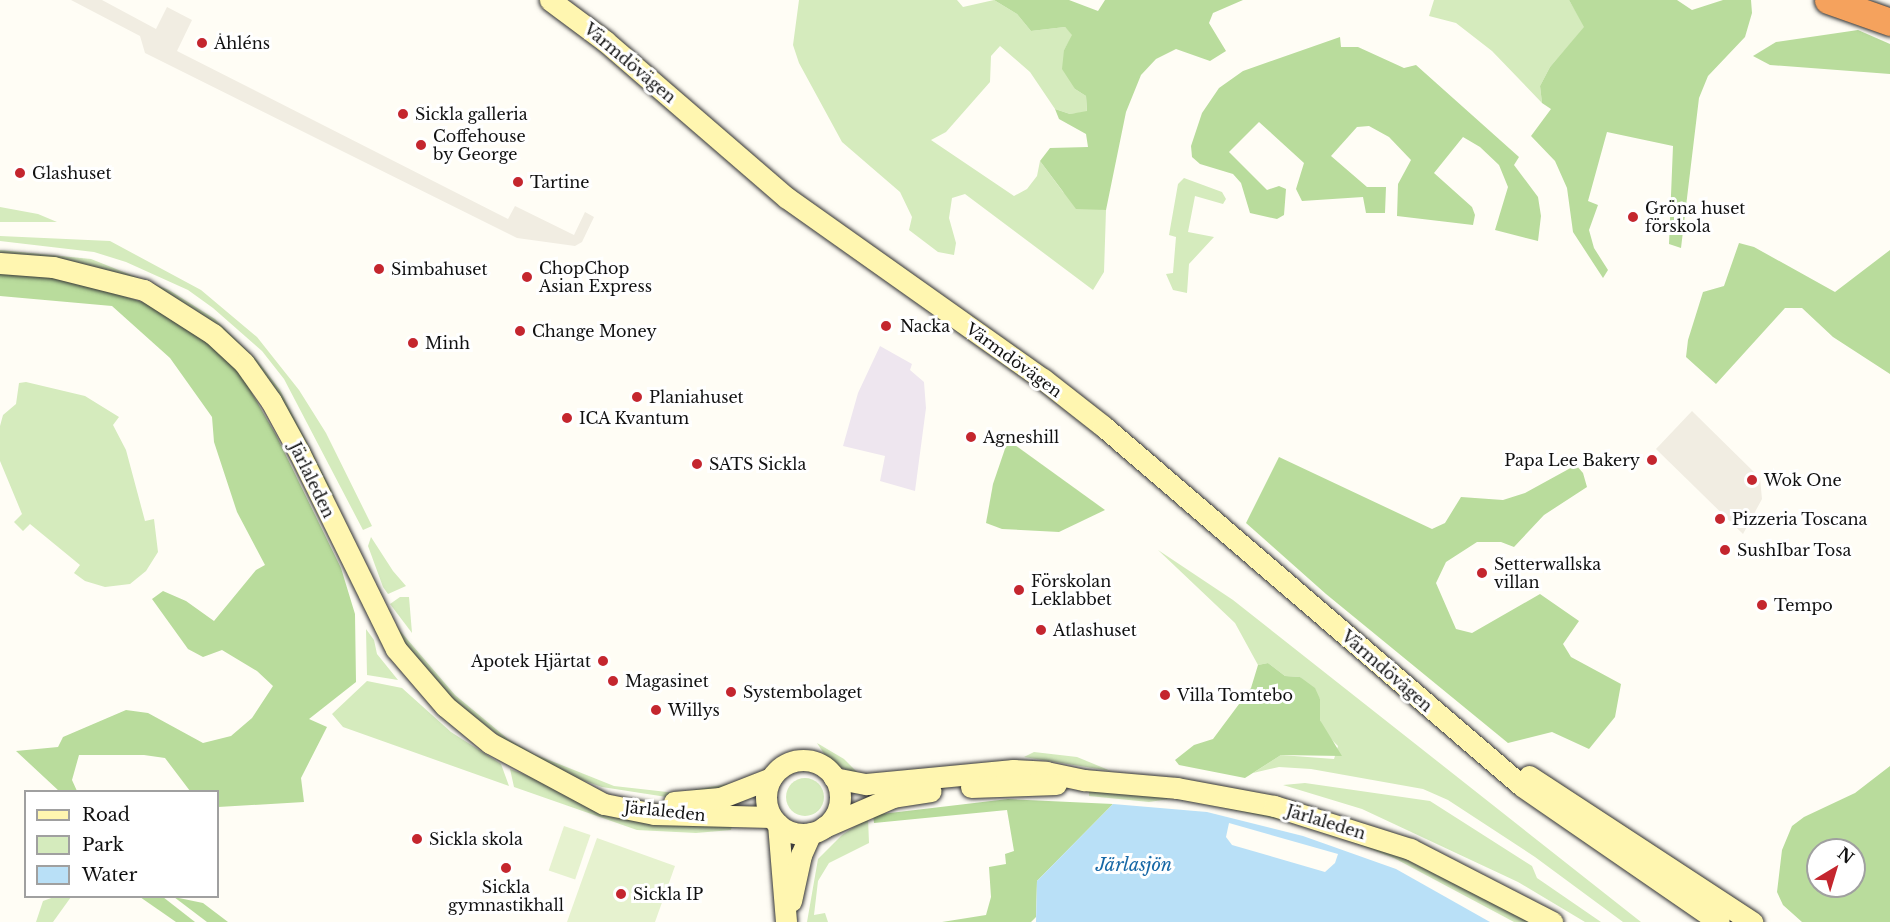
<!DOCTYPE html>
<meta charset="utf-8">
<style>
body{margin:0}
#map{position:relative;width:1890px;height:922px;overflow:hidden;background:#fffdf5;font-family:"Libre Baskerville",serif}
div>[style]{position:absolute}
.industrial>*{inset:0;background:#eee6ef}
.green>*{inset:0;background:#d5ebbd}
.round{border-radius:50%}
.forest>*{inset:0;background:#b9dc9c}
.pitch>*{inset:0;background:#e6f2cf;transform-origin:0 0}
.plaza>*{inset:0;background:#f1ede2}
.water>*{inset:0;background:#b9e0f7}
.pier>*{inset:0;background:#fffdf5}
.roads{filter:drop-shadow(0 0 2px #333) drop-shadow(0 0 2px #333)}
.secondary>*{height:21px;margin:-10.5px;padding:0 10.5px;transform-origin:10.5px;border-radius:10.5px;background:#fff6b0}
.secondary>.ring{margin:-10.5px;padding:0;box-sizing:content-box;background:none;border:21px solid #fff6b0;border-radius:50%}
.motorway>*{height:27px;margin:-13.5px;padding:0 13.5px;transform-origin:13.5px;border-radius:13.5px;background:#f5a25d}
.dots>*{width:16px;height:16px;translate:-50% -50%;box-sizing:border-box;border:3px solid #fff;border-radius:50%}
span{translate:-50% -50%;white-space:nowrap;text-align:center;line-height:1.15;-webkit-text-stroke:6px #fff;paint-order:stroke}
.poi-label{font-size:16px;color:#111}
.left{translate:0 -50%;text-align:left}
.right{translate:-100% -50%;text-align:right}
.street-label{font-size:16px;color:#111}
.water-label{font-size:18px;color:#1768a6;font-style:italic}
.legend{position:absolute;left:24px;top:790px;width:195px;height:108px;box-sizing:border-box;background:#fff;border:2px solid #a0a0a0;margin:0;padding:8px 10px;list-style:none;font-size:18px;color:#111}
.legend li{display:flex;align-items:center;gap:12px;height:30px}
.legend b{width:30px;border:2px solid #a0a0a0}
.north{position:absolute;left:1806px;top:838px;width:60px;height:60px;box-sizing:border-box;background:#fff;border:2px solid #a0a0a0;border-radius:50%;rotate:38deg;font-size:16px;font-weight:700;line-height:24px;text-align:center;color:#111}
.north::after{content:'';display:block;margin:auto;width:21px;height:27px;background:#c4262e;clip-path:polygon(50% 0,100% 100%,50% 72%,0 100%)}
</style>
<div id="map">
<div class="industrial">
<i style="clip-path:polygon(880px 346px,912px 364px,910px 370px,924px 382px,926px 408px,915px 491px,880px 481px,885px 456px,843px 446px,858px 393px)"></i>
</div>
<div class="green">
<i style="clip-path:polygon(799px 0,957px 0,963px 7px,994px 0,1017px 14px,1031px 31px,1065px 27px,1073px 35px,1064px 50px,1075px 89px,1086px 96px,1087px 112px,1070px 114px,1055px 109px,1030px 72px,1000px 46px,991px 56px,990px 82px,946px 132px,931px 140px,1014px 196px,1027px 189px,1037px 176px,1040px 161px,1063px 192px,1090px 207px,1106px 210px,1104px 272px,1093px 290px,965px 194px,952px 198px,949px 218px,956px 243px,954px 255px,938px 252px,909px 230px,912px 217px,900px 192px,842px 142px,799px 63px,793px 45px)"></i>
<i style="clip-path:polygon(1434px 0,1569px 0,1585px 27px,1550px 67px,1540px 86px,1542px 103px,1492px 51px,1456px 23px,1429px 16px)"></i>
<i style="clip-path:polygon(1184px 178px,1222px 192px,1226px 199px,1223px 204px,1195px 196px,1188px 232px,1214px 237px,1189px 264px,1187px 293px,1173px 290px,1166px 274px,1173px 273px,1176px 237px,1169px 235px,1178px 184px)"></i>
<i style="clip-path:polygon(0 207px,38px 214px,57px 222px,0 222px)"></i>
<i style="clip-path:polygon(0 236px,110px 241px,201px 290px,257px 337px,299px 390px,326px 433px,372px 526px,363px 530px,284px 379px,262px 351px,213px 308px,188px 290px,126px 262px,94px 252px,0 241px)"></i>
<i style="clip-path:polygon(0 250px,91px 259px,169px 290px,215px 319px,257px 360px,280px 390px,337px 501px,228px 335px,194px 309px,121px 274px,41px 257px,0 255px)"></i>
<i style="clip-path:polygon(26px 382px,85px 396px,119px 417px,113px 425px,126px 450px,145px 521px,154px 519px,158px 552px,146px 571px,130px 584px,105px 587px,85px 581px,74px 573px,80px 565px,30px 524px,23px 531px,14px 522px,22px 514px,0 461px,0 426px,3px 415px,16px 404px,19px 383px)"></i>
<i style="clip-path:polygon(371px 537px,393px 571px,406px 586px,388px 594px,383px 587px,368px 546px)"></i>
<i style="clip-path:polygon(1158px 550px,1233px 600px,1641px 922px,1623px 922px,1535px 857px,1448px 800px,1423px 789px,1311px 769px,1279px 767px,1253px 773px,1281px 755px,1334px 759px,1338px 746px,1326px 734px,1320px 720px,1320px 699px,1300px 677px,1285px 676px,1268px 663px,1258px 665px,1235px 623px)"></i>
<i style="clip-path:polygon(400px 597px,409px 597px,412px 633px,390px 604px)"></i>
<i style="clip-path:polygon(389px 618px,455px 695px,508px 739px,534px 754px,614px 786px,676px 793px,727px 784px,728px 789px,673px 798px,602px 787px,565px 774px,511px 745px,449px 697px,392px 631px)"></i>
<i style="clip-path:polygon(366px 629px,374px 640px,377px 654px,398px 680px,367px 675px)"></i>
<i style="clip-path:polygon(367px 681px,402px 688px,451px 732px,501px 764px,509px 786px,343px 727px,332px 714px)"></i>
<i style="clip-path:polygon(817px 743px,844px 759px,860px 775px,830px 763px)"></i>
<i style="clip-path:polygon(1034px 752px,1077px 757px,1111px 771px,1024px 757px)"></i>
<i style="clip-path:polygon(510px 769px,577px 795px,733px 822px,731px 830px,696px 833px,637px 830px,514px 787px)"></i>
<i class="round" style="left:786px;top:778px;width:38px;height:38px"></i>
<i style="clip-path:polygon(1305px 783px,1430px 801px,1532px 866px,1537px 878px,1601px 922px,1585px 922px,1518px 882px,1362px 809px,1283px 785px)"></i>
<i style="clip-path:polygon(1089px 791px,1161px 792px,1253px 808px,1395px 854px,1531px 922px,1514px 922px,1394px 858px,1310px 826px,1176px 798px,1149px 802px,1089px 796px)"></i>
<i style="clip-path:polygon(868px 818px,869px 843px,829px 863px,818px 881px,814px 915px,825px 913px,828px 922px,807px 922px,818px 859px,842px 835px)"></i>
<i style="clip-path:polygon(54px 897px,71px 897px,53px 922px,36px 922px,43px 901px)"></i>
</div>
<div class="forest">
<i style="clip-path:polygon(994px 0,1069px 0,1098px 11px,1105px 0,1243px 0,1213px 13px,1209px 23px,1226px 51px,1210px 61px,1176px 49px,1156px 59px,1141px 75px,1126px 112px,1106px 210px,1076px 209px,1040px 161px,1050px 148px,1088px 147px,1086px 134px,1059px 119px,1055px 109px,1070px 114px,1087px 111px,1086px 96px,1075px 89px,1062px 69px,1064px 50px,1072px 35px,1065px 27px,1031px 31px,1017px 14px)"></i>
<i style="clip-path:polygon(1569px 0,1677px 0,1692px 10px,1723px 0,1751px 0,1752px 13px,1745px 37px,1708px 76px,1699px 98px,1681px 248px,1669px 244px,1673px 146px,1607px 132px,1588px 201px,1598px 205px,1589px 230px,1594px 248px,1608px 270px,1603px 278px,1573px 232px,1567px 188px,1555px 161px,1531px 136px,1551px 109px,1542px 103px,1540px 86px,1550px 67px,1584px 27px)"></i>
<i style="clip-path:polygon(1858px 30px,1890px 44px,1890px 74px,1770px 65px,1753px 56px,1776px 42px)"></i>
<i style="clip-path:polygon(1340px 37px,1341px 47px,1358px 47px,1404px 68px,1416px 65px,1519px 157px,1514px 165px,1538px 197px,1541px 216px,1538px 241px,1495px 230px,1508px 187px,1499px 165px,1480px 147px,1463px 137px,1434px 173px,1472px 207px,1475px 215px,1473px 225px,1397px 216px,1398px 184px,1411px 160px,1389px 137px,1369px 126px,1357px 127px,1331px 156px,1367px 187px,1386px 187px,1385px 213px,1366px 213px,1363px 197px,1302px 201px,1296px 189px,1304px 163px,1259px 122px,1229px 152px,1267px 190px,1279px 186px,1286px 189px,1284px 215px,1277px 219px,1250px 213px,1241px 183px,1233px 174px,1200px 164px,1192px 157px,1191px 146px,1202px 113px,1219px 88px,1243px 71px)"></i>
<i style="clip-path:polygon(1739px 243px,1754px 247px,1835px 292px,1890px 250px,1890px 374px,1833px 337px,1802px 308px,1785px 308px,1716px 384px,1686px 357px,1688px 340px,1703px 292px,1724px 286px)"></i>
<i style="clip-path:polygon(0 274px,57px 274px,163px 309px,214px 345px,242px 376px,276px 435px,341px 568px,355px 614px,356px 682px,309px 719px,327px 727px,301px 778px,304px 802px,218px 807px,218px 792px,190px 791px,165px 758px,144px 755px,79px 755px,72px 780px,77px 791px,59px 791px,16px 751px,58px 747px,63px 737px,126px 710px,148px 713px,203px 743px,231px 736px,252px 718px,273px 686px,257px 671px,222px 650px,203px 657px,188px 649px,152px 599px,163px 591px,186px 601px,214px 621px,256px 570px,265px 565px,237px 512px,214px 442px,212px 417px,170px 358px,112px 306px,0 296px)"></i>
<i style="clip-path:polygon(1008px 440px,1105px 510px,1059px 532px,1002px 529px,986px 523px,993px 484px)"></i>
<i style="clip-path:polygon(1279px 457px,1432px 529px,1445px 523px,1461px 497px,1503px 500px,1525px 493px,1576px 465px,1583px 473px,1587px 487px,1544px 515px,1514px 547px,1501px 542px,1477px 542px,1446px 562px,1436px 583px,1456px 629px,1472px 633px,1540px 594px,1579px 621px,1563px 644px,1571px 657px,1621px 684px,1615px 717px,1589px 749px,1552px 732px,1508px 743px,1326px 594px,1246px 523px)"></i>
<i style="clip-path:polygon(1268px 663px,1285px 676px,1300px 677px,1315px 688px,1320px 699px,1320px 720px,1342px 756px,1281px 755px,1245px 778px,1179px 765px,1175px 760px,1194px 745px,1213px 739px,1251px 688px,1258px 665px)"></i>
<i style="clip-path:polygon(evenodd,1890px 766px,1890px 922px,1802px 922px,1783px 905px,1777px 892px,1782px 850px,1792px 826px,1804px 817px,1855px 793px,1890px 766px,1818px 850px,1854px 850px,1854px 886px,1818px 886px,1818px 850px)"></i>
<i style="clip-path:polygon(1008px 799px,1113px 804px,1037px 881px,1036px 917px,1031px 922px,942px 922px,986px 915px,991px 897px,989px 867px,1006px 864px,1005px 854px,1014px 851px,1007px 810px,874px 823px,873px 815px)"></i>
<i style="clip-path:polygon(140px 897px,163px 897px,195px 922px,176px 922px)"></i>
<i style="clip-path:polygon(174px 897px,203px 903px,228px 922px,207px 922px)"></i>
</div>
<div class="pitch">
<i style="left:564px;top:826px;width:28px;height:47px;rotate:19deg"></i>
<i style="clip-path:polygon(597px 838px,675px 866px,655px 922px,567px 922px)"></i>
</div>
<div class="plaza">
<i style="clip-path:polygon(71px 0,102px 0,156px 29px,167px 7px,192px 20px,177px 51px,508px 219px,515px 206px,574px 235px,585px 212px,594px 217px,582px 242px,575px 246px,517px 238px,145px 53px,140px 36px)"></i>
<i style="clip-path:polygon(1692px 411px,1760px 478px,1762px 499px,1743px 534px,1656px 449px)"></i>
</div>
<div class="water">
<i style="clip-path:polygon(1113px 804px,1207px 812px,1303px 836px,1396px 869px,1490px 922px,1036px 922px,1037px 881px)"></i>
</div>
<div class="pier">
<i style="clip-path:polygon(1229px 823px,1338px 854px,1335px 863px,1325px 872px,1232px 845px,1226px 837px)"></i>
</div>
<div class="roads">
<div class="secondary">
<i style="left:550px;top:0;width:69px;rotate:36.7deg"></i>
<i style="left:605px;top:41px;width:240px;rotate:40.8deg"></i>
<i style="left:787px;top:198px;width:314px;rotate:35.3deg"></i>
<i style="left:1043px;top:379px;width:76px;rotate:38.1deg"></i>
<i style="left:1103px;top:426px;width:552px;rotate:40.67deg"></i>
<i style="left:1522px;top:786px;width:239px;rotate:34.6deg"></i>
<i style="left:0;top:263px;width:53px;rotate:4.3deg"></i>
<i style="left:53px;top:267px;width:94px;rotate:14.2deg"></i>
<i style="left:144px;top:290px;width:82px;rotate:32.5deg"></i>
<i style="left:213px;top:334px;width:42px;rotate:43.1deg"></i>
<i style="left:244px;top:363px;width:47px;rotate:54.6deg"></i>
<i style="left:271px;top:401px;width:60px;rotate:61.3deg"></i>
<i style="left:300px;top:454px;width:217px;rotate:63.8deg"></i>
<i style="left:396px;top:649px;width:75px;rotate:49.3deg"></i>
<i style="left:445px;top:706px;width:58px;rotate:39.4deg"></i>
<i style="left:490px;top:743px;width:129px;rotate:28.2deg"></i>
<i style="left:604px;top:804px;width:51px;rotate:11.3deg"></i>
<i style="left:654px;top:814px;width:117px;rotate:1.5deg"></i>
<i class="ring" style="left:766px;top:760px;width:53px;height:53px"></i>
<i style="left:1529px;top:776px;width:267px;rotate:33.2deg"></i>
<i style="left:834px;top:778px;width:33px;rotate:11deg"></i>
<i style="left:866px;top:784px;width:148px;rotate:-5.4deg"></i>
<i style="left:1013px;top:770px;width:33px;rotate:3deg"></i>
<i style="left:1046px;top:772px;width:39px;rotate:12deg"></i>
<i style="left:1084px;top:780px;width:93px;rotate:4.9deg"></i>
<i style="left:1177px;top:788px;width:99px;rotate:10.5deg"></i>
<i style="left:1274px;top:806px;width:143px;rotate:17.5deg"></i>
<i style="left:1410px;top:849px;width:160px;rotate:27.2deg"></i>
<i style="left:971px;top:787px;width:85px;rotate:-2deg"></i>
<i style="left:674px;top:802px;width:46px;rotate:-5deg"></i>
<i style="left:720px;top:798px;width:55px;rotate:-21.4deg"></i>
<i style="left:778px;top:824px;width:98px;rotate:85.3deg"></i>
<i style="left:824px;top:827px;width:75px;rotate:-23.5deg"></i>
<i style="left:893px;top:797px;width:38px;rotate:-9deg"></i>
<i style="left:791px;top:901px;width:47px;rotate:-77.7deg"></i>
<i style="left:801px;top:855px;width:24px;rotate:-66deg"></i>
</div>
<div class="motorway">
<i style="left:1828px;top:0;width:66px;rotate:19.5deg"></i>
</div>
</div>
<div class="dots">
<i style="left:202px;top:43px;background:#c4262e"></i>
<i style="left:403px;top:114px;background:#c4262e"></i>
<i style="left:421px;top:145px;background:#c4262e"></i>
<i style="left:20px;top:173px;background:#c4262e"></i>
<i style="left:518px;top:182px;background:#c4262e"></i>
<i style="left:1633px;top:217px;background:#c4262e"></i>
<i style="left:379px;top:269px;background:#c4262e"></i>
<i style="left:527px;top:277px;background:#c4262e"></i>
<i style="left:886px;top:326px;background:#c4262e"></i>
<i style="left:520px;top:331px;background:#c4262e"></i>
<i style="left:413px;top:343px;background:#c4262e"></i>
<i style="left:637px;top:397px;background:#c4262e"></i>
<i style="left:567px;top:418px;background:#c4262e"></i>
<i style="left:971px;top:437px;background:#c4262e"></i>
<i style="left:1652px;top:460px;background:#c4262e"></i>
<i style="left:697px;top:464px;background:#c4262e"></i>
<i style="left:1752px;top:480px;background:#c4262e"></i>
<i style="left:1720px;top:519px;background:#c4262e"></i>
<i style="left:1725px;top:550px;background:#c4262e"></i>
<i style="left:1482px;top:573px;background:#c4262e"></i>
<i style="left:1019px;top:590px;background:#c4262e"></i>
<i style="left:1762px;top:605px;background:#c4262e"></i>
<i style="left:1041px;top:630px;background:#c4262e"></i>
<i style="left:603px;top:661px;background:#c4262e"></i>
<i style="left:613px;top:681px;background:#c4262e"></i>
<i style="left:731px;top:692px;background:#c4262e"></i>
<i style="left:1165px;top:695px;background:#c4262e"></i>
<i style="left:656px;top:710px;background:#c4262e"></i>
<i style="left:417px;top:839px;background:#c4262e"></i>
<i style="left:506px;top:868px;background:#c4262e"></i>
<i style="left:621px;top:894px;background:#c4262e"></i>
</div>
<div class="poi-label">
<span class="left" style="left:214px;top:43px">Åhléns</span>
<span class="left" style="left:415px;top:114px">Sickla galleria</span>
<span class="left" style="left:433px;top:145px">Coffehouse<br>by George</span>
<span class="left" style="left:32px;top:173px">Glashuset</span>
<span class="left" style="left:530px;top:182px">Tartine</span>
<span class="left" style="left:1645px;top:217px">Gröna huset<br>förskola</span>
<span class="left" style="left:539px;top:277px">ChopChop<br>Asian Express</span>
<span class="left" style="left:391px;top:269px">Simbahuset</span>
<span class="left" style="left:900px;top:326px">Nacka</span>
<span class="left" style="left:532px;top:331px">Change Money</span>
<span class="left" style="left:425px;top:343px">Minh</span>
<span class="left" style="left:649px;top:397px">Planiahuset</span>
<span class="left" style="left:579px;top:418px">ICA Kvantum</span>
<span class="left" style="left:983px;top:437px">Agneshill</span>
<span class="right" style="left:1640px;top:460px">Papa Lee Bakery</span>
<span class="left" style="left:709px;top:464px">SATS Sickla</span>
<span class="left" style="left:1764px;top:480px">Wok One</span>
<span class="left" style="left:1732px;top:519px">Pizzeria Toscana</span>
<span class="left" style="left:1737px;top:550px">SushIbar Tosa</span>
<span class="left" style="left:1494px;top:573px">Setterwallska<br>villan</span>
<span class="left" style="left:1031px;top:590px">Förskolan<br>Leklabbet</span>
<span class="left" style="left:1774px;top:605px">Tempo</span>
<span class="left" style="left:1053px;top:630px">Atlashuset</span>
<span class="right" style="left:591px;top:661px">Apotek Hjärtat</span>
<span class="left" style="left:625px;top:681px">Magasinet</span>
<span class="left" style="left:743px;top:692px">Systembolaget</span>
<span class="left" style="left:1177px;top:695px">Villa Tomtebo</span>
<span class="left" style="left:668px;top:710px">Willys</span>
<span class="left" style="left:429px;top:839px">Sickla skola</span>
<span style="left:506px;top:896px">Sickla<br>gymnastikhall</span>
<span class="left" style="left:633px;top:894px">Sickla IP</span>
</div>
<div class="street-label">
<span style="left:630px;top:63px;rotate:40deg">Värmdövägen</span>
<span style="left:1014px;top:360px;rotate:36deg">Värmdövägen</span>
<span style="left:312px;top:480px;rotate:64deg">Järlaleden</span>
<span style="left:1387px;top:671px;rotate:41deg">Värmdövägen</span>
<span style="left:665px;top:811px;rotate:6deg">Järlaleden</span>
<span style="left:1326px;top:822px;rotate:17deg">Järlaleden</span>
</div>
<div class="water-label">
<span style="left:1134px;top:865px">Järlasjön</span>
</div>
<ul class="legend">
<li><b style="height:8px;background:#fff6b0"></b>Road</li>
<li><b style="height:16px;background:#d5ebbd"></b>Park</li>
<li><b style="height:16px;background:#b9e0f7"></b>Water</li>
</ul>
<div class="north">N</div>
</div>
